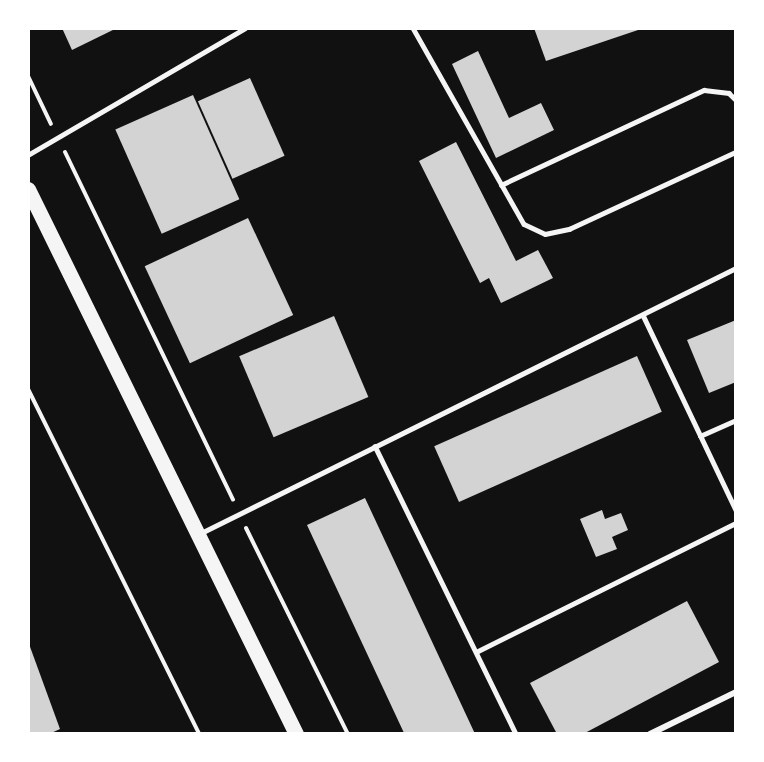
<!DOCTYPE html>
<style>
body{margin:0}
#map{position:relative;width:764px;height:762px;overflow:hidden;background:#111;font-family:"DejaVu Sans",sans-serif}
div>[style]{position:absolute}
.building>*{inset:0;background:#d3d3d3;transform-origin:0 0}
.path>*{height:4px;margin:-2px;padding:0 2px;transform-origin:2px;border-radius:2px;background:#f5f5f5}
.service>*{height:4.5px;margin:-2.25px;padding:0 2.25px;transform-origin:2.25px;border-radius:2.25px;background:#f5f5f5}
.minor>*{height:6px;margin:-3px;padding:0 3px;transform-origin:3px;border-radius:3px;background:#f5f5f5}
.primary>*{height:15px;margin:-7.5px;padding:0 7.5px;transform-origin:7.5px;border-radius:7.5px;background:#f5f5f5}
span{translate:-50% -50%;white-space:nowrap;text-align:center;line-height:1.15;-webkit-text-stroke:4.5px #fff;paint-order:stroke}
.frame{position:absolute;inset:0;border:30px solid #fff;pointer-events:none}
</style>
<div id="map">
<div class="building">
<i style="clip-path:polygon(62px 28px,117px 28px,72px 50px)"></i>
<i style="clip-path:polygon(534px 28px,641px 28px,641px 29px,546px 61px)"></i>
<i style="clip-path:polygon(478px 51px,509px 118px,541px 103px,554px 130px,496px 158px,452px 64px)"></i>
<i style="left:250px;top:78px;width:85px;height:57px;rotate:66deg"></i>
<i style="left:193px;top:95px;width:114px;height:85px;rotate:66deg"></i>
<i style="clip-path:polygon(456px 142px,516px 261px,538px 250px,553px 278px,501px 303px,489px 278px,480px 283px,419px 161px)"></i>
<i style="left:248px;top:218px;width:107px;height:114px;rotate:65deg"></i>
<i style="left:334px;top:316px;width:88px;height:103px;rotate:67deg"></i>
<i style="clip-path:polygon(736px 320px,736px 382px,709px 393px,687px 340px)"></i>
<i style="left:637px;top:356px;width:61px;height:222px;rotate:66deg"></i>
<i style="left:365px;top:498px;width:261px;height:64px;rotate:65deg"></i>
<i style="clip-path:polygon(602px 510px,605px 519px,621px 513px,628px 530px,612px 537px,617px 549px,596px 557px,580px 519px)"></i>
<i style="clip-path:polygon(687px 601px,719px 662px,583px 734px,557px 734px,530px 683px)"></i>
<i style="clip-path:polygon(29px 644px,60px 729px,49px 734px,28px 734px)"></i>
</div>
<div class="path">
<i style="left:28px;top:76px;width:53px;rotate:64.4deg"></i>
<i style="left:65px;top:152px;width:386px;rotate:64.2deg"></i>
<i style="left:28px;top:389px;width:385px;rotate:63.6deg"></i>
<i style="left:246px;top:528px;width:230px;rotate:63.7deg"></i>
</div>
<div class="service">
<i style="left:413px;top:28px;width:225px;rotate:60.5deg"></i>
<i style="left:524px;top:224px;width:23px;rotate:25deg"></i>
<i style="left:545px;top:234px;width:25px;rotate:-12deg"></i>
<i style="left:569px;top:229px;width:184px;rotate:-24.8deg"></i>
<i style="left:28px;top:155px;width:251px;rotate:-30.3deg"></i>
<i style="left:501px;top:185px;width:224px;rotate:-25.1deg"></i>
<i style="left:704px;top:90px;width:25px;rotate:7deg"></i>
<i style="left:729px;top:93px;width:10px;rotate:45deg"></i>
<i style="left:643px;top:315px;width:216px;rotate:64.5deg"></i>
<i style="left:700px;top:436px;width:39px;rotate:-24deg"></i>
<i style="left:375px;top:446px;width:321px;rotate:63.9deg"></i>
<i style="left:201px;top:533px;width:597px;rotate:-26.35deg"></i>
<i style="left:476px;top:652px;width:290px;rotate:-26.4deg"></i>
</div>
<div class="minor">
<i style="left:650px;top:734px;width:96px;rotate:-26deg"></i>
</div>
<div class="primary">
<i style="left:28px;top:189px;width:607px;rotate:63.81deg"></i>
</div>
<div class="frame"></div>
</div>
